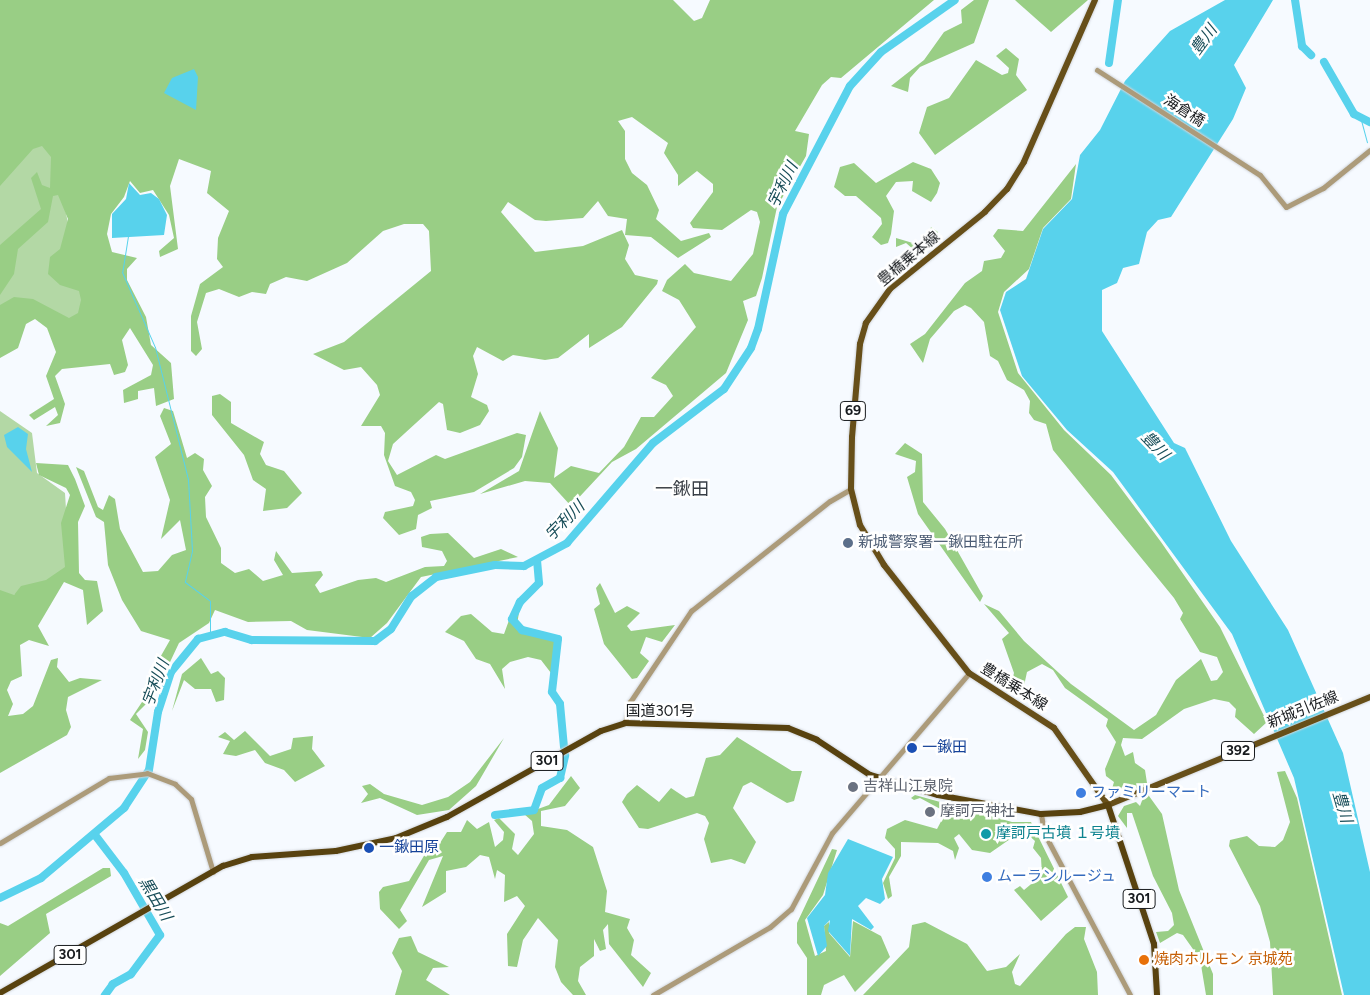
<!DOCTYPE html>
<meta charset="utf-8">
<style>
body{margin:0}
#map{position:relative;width:1370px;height:995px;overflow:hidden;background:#f6faff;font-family:Figtree,"Noto Sans JP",sans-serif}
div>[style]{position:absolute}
.green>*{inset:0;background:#b3d8a5}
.forest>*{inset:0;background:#99ce85}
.water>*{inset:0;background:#58d2ec}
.stream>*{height:1px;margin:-0.5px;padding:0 0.5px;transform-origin:0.5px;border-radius:0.5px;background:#58d2ec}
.river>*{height:8px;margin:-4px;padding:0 4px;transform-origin:4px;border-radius:4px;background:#58d2ec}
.roads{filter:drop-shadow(0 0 1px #d2d6db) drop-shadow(0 0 1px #d2d6db)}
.tertiary>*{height:5px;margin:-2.5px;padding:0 2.5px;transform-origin:2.5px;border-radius:2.5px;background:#ac9b7a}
.primary>*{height:6px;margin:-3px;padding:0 3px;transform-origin:3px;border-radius:3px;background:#674f19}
.trunk>*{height:6px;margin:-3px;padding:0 3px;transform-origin:3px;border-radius:3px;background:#58420f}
.dots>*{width:14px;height:14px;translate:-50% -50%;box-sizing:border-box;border:2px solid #fff;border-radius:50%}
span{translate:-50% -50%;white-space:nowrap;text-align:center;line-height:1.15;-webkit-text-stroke:5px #fff;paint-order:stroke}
.shield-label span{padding:1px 4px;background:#fff;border:1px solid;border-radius:4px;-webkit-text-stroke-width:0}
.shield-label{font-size:14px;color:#181b1e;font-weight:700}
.street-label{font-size:15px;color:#181b1e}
.service-label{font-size:15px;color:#4e5e75}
.left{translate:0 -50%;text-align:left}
.transit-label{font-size:15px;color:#164399}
.worship-label{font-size:15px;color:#5b616d}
.shop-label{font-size:15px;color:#366cbe}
.culture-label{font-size:15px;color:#0d838f}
.food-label{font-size:15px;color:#c56008}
.water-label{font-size:16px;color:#184d58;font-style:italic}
.quarter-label{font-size:18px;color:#393e45}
</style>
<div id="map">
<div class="green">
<i style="clip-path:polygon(44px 143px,54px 154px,84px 302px,79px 315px,63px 324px,35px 305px,0 320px,0 177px,31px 146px)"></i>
<i style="clip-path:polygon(0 411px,32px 433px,37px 473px,65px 493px,69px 558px,67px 568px,44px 584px,0 600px)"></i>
</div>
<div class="forest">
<i style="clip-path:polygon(0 0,673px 0,694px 21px,702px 18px,710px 0,934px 0,841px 78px,831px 77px,822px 85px,795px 131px,809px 134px,806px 156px,777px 207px,762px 278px,756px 296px,743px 301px,748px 320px,726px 373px,636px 449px,612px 462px,571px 506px,550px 483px,525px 481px,480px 494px,519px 471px,540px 411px,558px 448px,554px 478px,571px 466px,599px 473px,624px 447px,641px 417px,654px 417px,673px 396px,666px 385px,651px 378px,696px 327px,679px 300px,662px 291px,667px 280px,685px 264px,694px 273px,731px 281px,753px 254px,760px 222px,757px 212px,751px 210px,722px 230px,693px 228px,690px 223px,713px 192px,713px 184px,697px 171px,678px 186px,678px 175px,664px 153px,668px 143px,632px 117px,618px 121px,625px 131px,625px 159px,632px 173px,647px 185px,659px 210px,656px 219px,681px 241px,709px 233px,711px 237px,678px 258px,651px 237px,625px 235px,627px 219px,608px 216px,598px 201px,583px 218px,546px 221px,535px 220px,508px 202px,501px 212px,535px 252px,583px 246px,622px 230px,629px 245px,625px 259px,635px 275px,658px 280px,657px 284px,622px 327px,589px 348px,589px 334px,558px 358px,545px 360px,513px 355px,503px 361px,477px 347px,473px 356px,478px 374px,471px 397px,487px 405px,489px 411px,480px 425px,460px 433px,447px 430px,443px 404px,439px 402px,393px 444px,388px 461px,397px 475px,436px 455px,445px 459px,517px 433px,526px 435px,522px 457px,514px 468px,474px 492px,430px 501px,432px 508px,418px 515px,416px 529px,399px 535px,383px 518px,385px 512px,413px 506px,415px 500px,411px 492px,395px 486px,384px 455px,385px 433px,381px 426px,361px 426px,380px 395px,377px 385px,361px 367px,344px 370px,313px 354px,344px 342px,431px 271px,429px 231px,423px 224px,404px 224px,383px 231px,347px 263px,307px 281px,286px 277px,270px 284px,266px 294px,252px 292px,239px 297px,219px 289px,206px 293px,197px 322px,202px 349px,196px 356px,191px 351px,191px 316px,200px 284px,223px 267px,217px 259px,218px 238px,229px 211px,207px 193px,211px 171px,179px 159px,170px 186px,178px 249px,160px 257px,159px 251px,174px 238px,169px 215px,153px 190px,140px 193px,130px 181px,124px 197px,111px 214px,107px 234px,112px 252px,137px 258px,127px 269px,127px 280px,146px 317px,151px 345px,171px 363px,174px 399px,156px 406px,154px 388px,138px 391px,138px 399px,124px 403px,123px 390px,151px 375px,153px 365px,130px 328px,122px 340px,128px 365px,125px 372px,114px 375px,110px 364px,62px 369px,55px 376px,65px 404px,60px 423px,46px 426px,58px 415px,55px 407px,34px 420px,29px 415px,54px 399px,46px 376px,56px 352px,47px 328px,35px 319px,26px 324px,18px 348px,0 358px,0 305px,14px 297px,33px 299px,69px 318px,78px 313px,81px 300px,79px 291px,60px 285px,48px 274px,50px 257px,60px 249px,68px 219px,58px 195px,53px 196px,48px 222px,18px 249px,14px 274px,0 295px,0 245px,41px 209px,31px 178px,37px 172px,42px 185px,50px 188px,51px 157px,42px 146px,33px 149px,0 186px)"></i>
<i style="clip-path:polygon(974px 0,989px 0,974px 43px,920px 67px,910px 78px,908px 92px,891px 86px,924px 60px,944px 32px,962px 23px,961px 10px)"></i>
<i style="clip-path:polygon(1015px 0,1088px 0,1051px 32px)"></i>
<i style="clip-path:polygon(1006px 48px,1019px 59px,1016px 75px,1027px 90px,935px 155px,919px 133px,927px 107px,949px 98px,976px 60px,1002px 75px,1008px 73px,1009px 68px,996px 56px)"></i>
<i style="clip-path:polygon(913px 162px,931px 169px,940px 183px,937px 193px,931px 202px,912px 191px,913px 181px,896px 182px,886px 196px,894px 211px,891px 234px,888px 243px,881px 245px,872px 237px,882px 224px,881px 218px,856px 196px,845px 196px,834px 187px,840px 167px,854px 163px,876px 183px)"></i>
<i style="clip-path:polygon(1076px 164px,1071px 199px,1043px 228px,1029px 269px,1004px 292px,998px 312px,1018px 373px,1064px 430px,1111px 475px,1161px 542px,1220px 627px,1267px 722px,1254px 734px,1235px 717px,1236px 709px,1229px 702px,1214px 699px,1184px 709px,1142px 739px,1123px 738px,1121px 745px,1125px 756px,1133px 752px,1135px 763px,1145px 770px,1149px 796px,1162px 814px,1179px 890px,1213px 974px,1213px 995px,1206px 995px,1200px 959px,1183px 935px,1177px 933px,1160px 943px,1156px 932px,1168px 931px,1174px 925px,1172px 913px,1153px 876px,1132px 813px,1127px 813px,1127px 828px,1118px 816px,1124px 806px,1136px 802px,1140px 806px,1143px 798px,1135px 785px,1111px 792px,1114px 782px,1106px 776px,1105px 769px,1116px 742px,1106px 726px,1108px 719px,1065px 688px,1053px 670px,1042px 664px,1027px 672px,1022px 695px,1009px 693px,1014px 673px,1002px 639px,1009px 633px,984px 604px,999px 611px,1024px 641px,1071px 684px,1134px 730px,1156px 715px,1176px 680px,1201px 659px,1211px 681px,1217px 680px,1223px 672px,1217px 657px,1200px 652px,1180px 619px,1183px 613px,1174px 598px,1053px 450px,1046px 424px,1034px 420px,1029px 413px,1030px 401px,1024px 390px,1007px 380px,998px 361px,990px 356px,984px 322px,971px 308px,965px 305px,954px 311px,930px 339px,923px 363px,910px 344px,925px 334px,965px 283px,982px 271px,984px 261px,1001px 258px,1005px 251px,993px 236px,998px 229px,1023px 231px)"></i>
<i style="clip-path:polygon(931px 227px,938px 232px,937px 241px,900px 269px,898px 264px,913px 249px,906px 243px,896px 247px,896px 238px,923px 246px)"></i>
<i style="clip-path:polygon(220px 394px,231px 402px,231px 423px,264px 442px,260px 454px,266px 465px,284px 471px,302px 493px,287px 508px,263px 511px,266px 489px,253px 480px,244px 455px,212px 415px,212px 396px)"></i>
<i style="clip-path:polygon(164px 408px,173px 411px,187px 458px,195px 453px,204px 459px,203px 470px,212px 486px,205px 497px,206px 517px,221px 548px,221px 563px,235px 573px,249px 569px,263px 581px,283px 575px,274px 560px,276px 551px,292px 573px,321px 571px,323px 575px,315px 585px,320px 593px,358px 580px,376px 578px,386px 582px,425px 567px,444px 566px,447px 561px,442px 551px,422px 547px,421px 537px,430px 534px,448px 533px,474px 558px,501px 549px,518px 557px,421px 577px,387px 623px,370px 638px,307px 630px,291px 621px,248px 622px,215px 610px,209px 623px,179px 643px,154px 696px,136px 714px,148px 732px,145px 750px,138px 759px,143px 729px,130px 720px,144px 699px,146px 682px,170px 640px,141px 631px,122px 600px,108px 565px,104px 522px,96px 517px,76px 467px,84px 471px,98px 507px,103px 510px,109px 495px,115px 499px,120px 529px,143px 572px,158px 571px,172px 555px,186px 550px,180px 520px,161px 539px,170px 500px,155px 457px,171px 444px,160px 416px)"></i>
<i style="clip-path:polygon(905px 443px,922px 454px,923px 502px,945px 529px,983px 596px,980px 602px,918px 514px,907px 477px,915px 472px,916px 461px,895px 454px)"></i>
<i style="clip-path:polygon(36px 463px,68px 465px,75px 479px,85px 506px,78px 522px,79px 573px,85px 580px,97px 581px,103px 611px,87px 625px,83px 590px,64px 582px,38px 626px,49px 646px,29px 640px,20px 645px,22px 676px,11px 681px,7px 690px,13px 704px,8px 716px,23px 714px,33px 706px,51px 660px,58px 658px,57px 667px,69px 682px,80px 678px,102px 680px,68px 697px,66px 710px,71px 727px,67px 735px,0 773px,0 590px,14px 595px,21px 586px,46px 580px,65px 567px,61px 523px,70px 495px,66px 488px,39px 475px)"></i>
<i style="clip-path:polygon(600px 583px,615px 613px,627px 606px,640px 613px,627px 626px,631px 631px,675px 625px,662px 642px,646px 637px,640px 653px,649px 661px,637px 678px,632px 679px,604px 644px,594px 609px,600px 604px,596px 588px)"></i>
<i style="clip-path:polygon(520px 606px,517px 625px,556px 640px,557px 651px,551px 673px,541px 660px,528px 657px,510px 662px,502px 669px,505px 689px,490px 664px,476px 659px,464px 641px,445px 632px,461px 616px,471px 614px,492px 632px,504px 634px,512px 612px)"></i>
<i style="clip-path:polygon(201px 658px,211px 674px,218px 671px,225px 678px,224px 700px,216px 702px,211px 689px,195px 689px,184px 680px,172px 711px,182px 674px)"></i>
<i style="clip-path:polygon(245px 731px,270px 756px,291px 749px,293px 738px,313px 736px,312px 749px,325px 766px,295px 782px,284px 770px,265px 763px,255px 750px,236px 756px,223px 754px,230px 741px,218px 737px,225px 732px,234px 740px)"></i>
<i style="clip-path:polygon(737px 737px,792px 771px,802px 771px,794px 801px,787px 803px,751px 782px,743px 786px,733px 808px,756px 842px,745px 864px,731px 859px,711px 863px,704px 839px,709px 823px,705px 816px,697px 813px,648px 829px,639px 828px,622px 802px,627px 794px,637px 785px,659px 802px,671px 788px,686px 798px,694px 796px,706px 758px,720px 755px)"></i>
<i style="clip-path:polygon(504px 738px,476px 786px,449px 810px,417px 815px,380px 798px,361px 803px,368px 794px,362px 786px,370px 784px,384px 794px,422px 805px,448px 797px,470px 782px)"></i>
<i style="clip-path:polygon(1285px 771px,1297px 798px,1342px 995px,1273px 995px,1270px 942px,1260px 906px,1229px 846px,1230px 840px,1247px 836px,1259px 846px,1275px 847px,1283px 840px,1290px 822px,1277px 772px)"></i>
<i style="clip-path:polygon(571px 776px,580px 788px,565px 806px,541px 811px,541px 826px,567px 830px,593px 847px,607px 891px,605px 912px,630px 919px,627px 928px,634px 940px,631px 955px,651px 973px,643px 987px,609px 944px,608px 924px,603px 930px,606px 949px,600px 951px,594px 939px,594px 956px,580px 967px,578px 981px,586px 995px,573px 995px,561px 982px,555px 967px,558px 940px,538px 918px,523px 940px,517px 967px,508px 966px,507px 934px,525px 906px,517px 896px,504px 902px,505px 875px,497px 870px,495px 879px,489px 857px,480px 855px,466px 867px,446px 871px,446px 892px,422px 907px,443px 856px,429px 860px,400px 910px,407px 921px,399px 929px,380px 909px,379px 892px,383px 887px,409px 881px,428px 849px,440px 843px,447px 832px,461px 832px,467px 820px,477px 829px,489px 822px,495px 847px,503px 840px,504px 832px,494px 820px,499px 818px,515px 834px,512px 849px,518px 855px,534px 834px,532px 821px,524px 814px,549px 805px)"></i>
<i style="clip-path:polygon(915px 795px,1012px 822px,1031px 822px,1068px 897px,1041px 921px,1014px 890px,1020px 886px,1024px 890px,1042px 875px,1041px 858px,1033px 848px,1035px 841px,1023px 830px,990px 853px,972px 850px,959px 834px,954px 838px,959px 848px,955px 860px,953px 851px,938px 843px,901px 842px,901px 856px,889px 877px,892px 896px,888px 899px,883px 883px,895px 858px,895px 849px,885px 838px,887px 829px,905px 820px,937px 829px,946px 812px,920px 798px,914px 800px,911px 798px)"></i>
<i style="clip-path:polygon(832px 849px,837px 850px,823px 895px,805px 920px,815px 956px,826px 951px,824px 926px,829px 922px,829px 933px,850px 957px,853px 921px,881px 936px,890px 957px,855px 992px,844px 975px,824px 985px,821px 995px,807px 995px,807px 958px,797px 943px,797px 923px)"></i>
<i style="clip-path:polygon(103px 868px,110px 868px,111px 876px,46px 914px,50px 933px,0 976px,0 923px,8px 926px)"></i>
<i style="clip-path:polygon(925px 922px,967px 944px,987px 971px,1006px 967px,1020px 954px,1012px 972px,1015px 984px,1020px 986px,1066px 934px,1075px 927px,1086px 927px,1084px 939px,1097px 972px,1098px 995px,863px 995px,909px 947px,912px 925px)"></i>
<i style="clip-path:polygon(411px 936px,418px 952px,449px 967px,433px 968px,426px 980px,450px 995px,395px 995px,402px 971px,392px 953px,399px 938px)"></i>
</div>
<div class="water">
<i style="clip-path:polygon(1225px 0,1273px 0,1234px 65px,1246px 88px,1233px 119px,1171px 217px,1158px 220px,1147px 232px,1139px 264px,1123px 268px,1117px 283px,1102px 290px,1102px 331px,1174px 443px,1185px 448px,1231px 541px,1288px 630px,1343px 753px,1370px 872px,1370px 995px,1344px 995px,1294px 778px,1232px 634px,1113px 472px,1067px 430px,1022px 376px,1000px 310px,1006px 292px,1026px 279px,1043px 229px,1072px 199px,1080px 155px,1100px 130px,1125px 81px,1170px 31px)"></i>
<i style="clip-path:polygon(194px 69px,198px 77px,196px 110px,164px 93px,172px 78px)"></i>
<i style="clip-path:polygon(129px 183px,140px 195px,151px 193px,159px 199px,167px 215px,164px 235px,112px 238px,112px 214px,126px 199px)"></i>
<i style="clip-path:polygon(18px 427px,28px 434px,26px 449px,32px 472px,7px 447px,4px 435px)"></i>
<i style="clip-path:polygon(848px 839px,893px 857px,882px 879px,885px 899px,880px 904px,866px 898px,858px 906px,874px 927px,871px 930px,852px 919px,850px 956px,828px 931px,830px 920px,824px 926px,827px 946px,818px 956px,807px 918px,825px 895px,828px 873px)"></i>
</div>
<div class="stream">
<i style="left:1361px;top:120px;width:23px;rotate:75deg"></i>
<i style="left:128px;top:236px;width:36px;rotate:99deg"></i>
<i style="left:122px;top:272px;width:82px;rotate:66.3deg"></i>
<i style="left:155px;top:347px;width:136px;rotate:76deg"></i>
<i style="left:188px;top:479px;width:72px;rotate:86.8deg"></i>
<i style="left:192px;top:551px;width:32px;rotate:103deg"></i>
<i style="left:185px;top:582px;width:31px;rotate:37deg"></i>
<i style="left:210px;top:601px;width:32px;rotate:90deg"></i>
</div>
<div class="river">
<i style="left:1295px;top:0;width:47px;rotate:81.3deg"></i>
<i style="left:1302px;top:46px;width:13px;rotate:45deg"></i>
<i style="left:1324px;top:62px;width:60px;rotate:60deg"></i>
<i style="left:1354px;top:114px;width:18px;rotate:27deg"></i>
<i style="left:1109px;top:63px;width:64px;rotate:-81.9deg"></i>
<i style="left:537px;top:560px;width:23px;rotate:85deg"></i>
<i style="left:539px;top:583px;width:27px;rotate:135deg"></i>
<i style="left:520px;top:602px;width:19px;rotate:115deg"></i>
<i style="left:512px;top:619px;width:15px;rotate:48deg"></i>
<i style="left:522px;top:630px;width:37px;rotate:14deg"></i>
<i style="left:558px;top:639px;width:53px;rotate:96.5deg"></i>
<i style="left:552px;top:692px;width:14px;rotate:56deg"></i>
<i style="left:560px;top:704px;width:43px;rotate:84.7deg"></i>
<i style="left:495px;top:815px;width:39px;rotate:-7deg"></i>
<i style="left:534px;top:810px;width:23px;rotate:-70deg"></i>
<i style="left:542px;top:788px;width:21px;rotate:-29deg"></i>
<i style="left:560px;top:778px;width:23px;rotate:-77deg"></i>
<i style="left:95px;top:835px;width:48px;rotate:52.7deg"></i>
<i style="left:124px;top:873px;width:72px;rotate:59.9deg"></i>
<i style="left:160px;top:935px;width:49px;rotate:126.6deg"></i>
<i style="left:131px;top:974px;width:21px;rotate:151deg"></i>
<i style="left:113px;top:984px;width:14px;rotate:126deg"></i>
<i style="left:0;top:898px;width:46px;rotate:-26deg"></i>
<i style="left:41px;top:878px;width:109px;rotate:-40.1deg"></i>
<i style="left:124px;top:808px;width:45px;rotate:-56.7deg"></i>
<i style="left:149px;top:770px;width:59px;rotate:-81.2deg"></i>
<i style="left:158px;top:712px;width:42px;rotate:-72deg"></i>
<i style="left:171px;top:672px;width:43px;rotate:-50.7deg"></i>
<i style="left:198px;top:639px;width:28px;rotate:-15deg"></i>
<i style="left:225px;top:632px;width:28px;rotate:17deg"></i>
<i style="left:252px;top:640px;width:123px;rotate:0.5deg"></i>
<i style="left:375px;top:641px;width:20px;rotate:-37deg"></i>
<i style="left:391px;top:629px;width:39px;rotate:-58deg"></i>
<i style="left:412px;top:596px;width:31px;rotate:-38deg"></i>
<i style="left:436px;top:577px;width:60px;rotate:-11.5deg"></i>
<i style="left:495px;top:565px;width:29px;rotate:2deg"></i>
<i style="left:524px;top:566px;width:49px;rotate:-28.1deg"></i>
<i style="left:567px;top:543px;width:132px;rotate:-49.3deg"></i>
<i style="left:653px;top:443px;width:89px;rotate:-37.3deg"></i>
<i style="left:724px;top:389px;width:49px;rotate:-56.6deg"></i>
<i style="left:751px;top:348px;width:20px;rotate:-70deg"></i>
<i style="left:758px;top:329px;width:118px;rotate:-77.7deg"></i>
<i style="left:783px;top:214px;width:144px;rotate:-62.4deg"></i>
<i style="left:850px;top:86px;width:46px;rotate:-47.6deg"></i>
<i style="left:881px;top:52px;width:90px;rotate:-35.1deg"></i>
</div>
<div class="roads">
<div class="tertiary">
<i style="left:1097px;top:70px;width:194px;rotate:32.8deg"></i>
<i style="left:1260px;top:175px;width:41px;rotate:50.9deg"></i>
<i style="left:1286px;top:207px;width:42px;rotate:-27.2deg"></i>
<i style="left:1323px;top:188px;width:60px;rotate:-39deg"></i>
<i style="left:625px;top:723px;width:22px;rotate:-77deg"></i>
<i style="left:630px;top:702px;width:110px;rotate:-56.2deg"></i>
<i style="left:691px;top:611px;width:177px;rotate:-38.4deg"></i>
<i style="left:830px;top:501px;width:24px;rotate:-30deg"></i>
<i style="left:1041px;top:814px;width:19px;rotate:81deg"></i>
<i style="left:1044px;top:833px;width:183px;rotate:62deg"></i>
<i style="left:0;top:843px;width:127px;rotate:-30.8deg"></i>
<i style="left:109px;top:778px;width:38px;rotate:-7deg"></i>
<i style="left:147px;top:773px;width:30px;rotate:21deg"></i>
<i style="left:175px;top:784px;width:22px;rotate:43deg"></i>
<i style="left:191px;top:799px;width:76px;rotate:73.2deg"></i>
<i style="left:653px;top:995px;width:135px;rotate:-30.2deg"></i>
<i style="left:770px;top:927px;width:28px;rotate:-41deg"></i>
<i style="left:791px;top:909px;width:86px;rotate:-61.7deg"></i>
<i style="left:832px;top:833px;width:211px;rotate:-49.4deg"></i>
</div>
<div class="primary">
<i style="left:1095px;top:0;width:177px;rotate:113.7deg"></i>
<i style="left:1024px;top:162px;width:32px;rotate:122deg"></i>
<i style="left:1007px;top:189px;width:32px;rotate:134deg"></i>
<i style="left:985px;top:212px;width:122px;rotate:141deg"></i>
<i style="left:890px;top:289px;width:42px;rotate:125.2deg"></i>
<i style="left:866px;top:323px;width:22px;rotate:106deg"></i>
<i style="left:860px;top:344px;width:93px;rotate:94.9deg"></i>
<i style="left:852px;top:437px;width:52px;rotate:91.1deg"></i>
<i style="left:851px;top:489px;width:37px;rotate:76deg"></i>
<i style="left:860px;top:525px;width:47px;rotate:59deg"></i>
<i style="left:884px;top:565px;width:137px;rotate:51.8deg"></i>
<i style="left:969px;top:673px;width:101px;rotate:32.9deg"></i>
<i style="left:1054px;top:728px;width:94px;rotate:55deg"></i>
<i style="left:1108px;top:805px;width:283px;rotate:-22.4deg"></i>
</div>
<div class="trunk">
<i style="left:0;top:993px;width:257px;rotate:-29.7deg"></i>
<i style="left:223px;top:866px;width:30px;rotate:-17deg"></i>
<i style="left:252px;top:857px;width:84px;rotate:-4.1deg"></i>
<i style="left:336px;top:851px;width:61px;rotate:-12.2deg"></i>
<i style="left:396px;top:838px;width:55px;rotate:-22.4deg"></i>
<i style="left:447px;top:817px;width:176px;rotate:-29.2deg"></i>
<i style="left:601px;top:731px;width:25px;rotate:-18deg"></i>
<i style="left:625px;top:723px;width:163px;rotate:1.8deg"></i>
<i style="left:788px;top:728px;width:31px;rotate:22deg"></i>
<i style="left:817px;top:740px;width:64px;rotate:33.4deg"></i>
<i style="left:870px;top:775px;width:71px;rotate:16.4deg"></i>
<i style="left:938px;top:795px;width:105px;rotate:10.5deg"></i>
<i style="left:1041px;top:814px;width:39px;rotate:-3deg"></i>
<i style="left:1080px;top:812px;width:29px;rotate:-14deg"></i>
<i style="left:1108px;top:805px;width:146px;rotate:71.7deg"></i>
<i style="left:1154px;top:944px;width:51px;rotate:86.6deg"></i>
</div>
</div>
<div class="dots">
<i style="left:848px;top:543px;background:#5c6f8a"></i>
<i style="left:912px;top:748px;background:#1a4fb4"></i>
<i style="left:853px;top:787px;background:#6b7280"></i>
<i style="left:1081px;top:793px;background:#3f7fe0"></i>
<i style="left:930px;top:812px;background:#6b7280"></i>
<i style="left:986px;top:834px;background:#0f9aa8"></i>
<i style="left:369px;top:848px;background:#1a4fb4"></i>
<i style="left:987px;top:877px;background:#3f7fe0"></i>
<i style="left:1144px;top:960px;background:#e8710a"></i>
</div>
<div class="shield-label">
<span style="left:853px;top:411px">69</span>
<span style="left:1238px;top:751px">392</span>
<span style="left:547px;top:761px">301</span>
<span style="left:1139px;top:899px">301</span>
<span style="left:70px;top:955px">301</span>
</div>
<div class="street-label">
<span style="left:1184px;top:111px;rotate:33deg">海倉橋</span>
<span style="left:909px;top:259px;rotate:-40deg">豊橋乗本線</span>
<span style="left:1014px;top:687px;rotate:32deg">豊橋乗本線</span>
<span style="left:1303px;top:710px;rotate:-22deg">新城引佐線</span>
<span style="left:660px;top:712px">国道301号</span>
</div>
<div class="service-label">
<span class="left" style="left:858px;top:543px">新城警察署一鍬田駐在所</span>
</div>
<div class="transit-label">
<span class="left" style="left:922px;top:748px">一鍬田</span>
<span class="left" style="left:379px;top:848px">一鍬田原</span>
</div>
<div class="worship-label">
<span class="left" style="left:863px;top:787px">吉祥山江泉院</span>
<span class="left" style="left:940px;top:812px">摩訶戸神社</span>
</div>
<div class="shop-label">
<span class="left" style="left:1091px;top:793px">ファミリーマート</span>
<span class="left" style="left:997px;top:877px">ムーランルージュ</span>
</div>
<div class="culture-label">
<span class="left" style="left:996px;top:834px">摩訶戸古墳 １号墳</span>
</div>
<div class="food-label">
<span class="left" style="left:1154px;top:960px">焼肉ホルモン 京城苑</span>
</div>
<div class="water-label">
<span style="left:1204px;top:40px;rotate:-54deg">豊川</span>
<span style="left:783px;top:185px;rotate:-64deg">宇利川</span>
<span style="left:1155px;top:446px;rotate:46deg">豊川</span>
<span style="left:565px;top:521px;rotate:-45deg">宇利川</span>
<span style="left:156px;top:683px;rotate:-69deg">宇利川</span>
<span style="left:1342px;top:807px;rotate:74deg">豊川</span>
<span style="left:155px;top:899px;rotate:59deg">黒田川</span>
</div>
<div class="quarter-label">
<span style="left:682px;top:489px">一鍬田</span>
</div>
</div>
